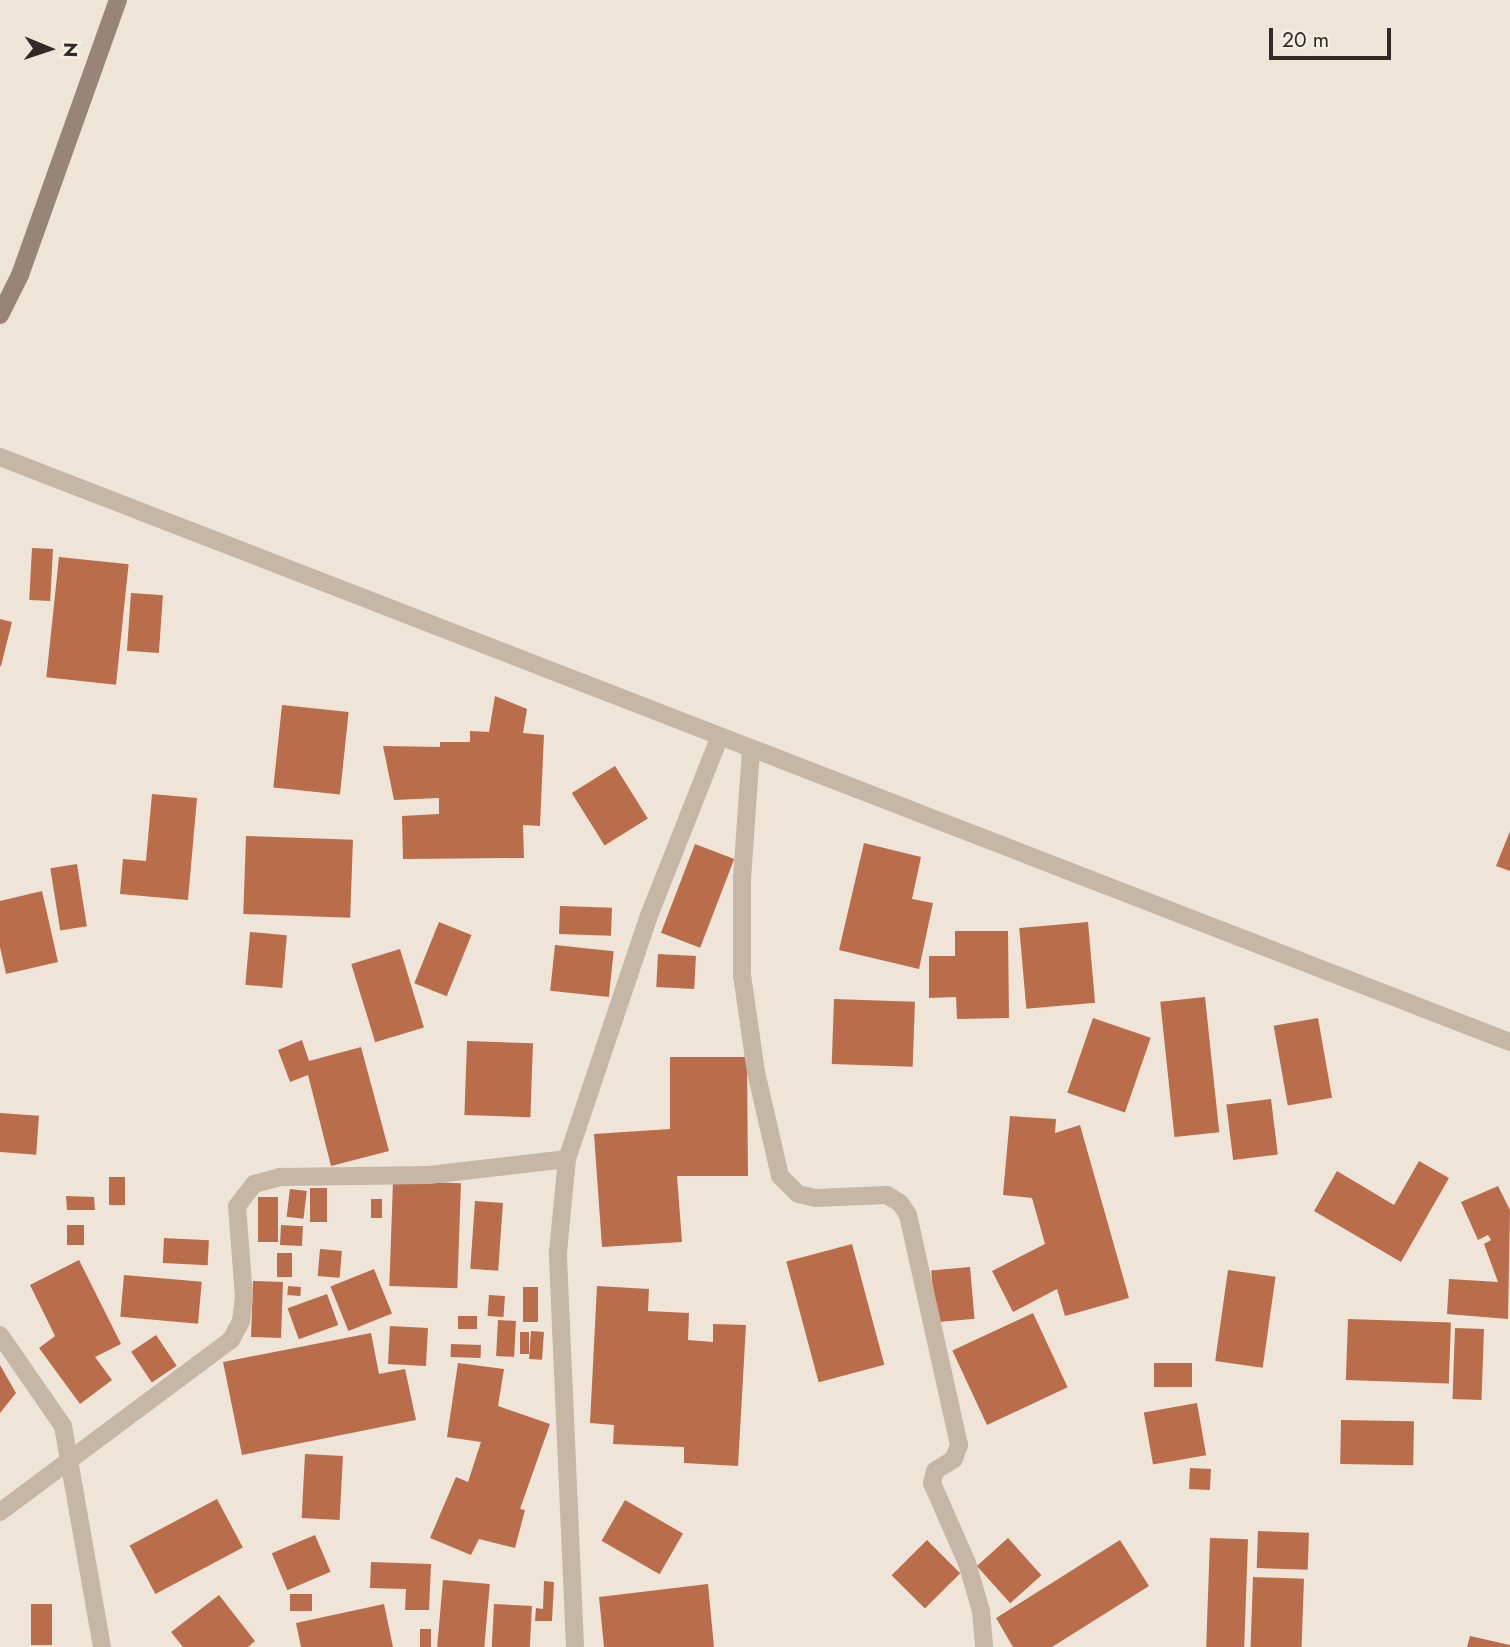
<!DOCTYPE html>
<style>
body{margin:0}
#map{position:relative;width:1510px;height:1647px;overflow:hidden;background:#eee5d8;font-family:Jost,sans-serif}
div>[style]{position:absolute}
.building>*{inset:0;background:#ba6d4a;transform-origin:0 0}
.lane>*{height:18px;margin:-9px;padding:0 9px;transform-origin:9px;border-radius:9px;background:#c5b6a5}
.street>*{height:18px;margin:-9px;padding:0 9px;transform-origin:9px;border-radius:9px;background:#c5b6a5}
.secondary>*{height:18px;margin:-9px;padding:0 9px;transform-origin:9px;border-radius:9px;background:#988577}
span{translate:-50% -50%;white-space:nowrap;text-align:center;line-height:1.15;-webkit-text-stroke:6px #f6efe4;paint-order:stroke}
.north{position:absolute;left:14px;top:14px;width:70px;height:70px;-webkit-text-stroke:5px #f6efe4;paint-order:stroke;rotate:92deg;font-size:19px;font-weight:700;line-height:28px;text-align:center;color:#312a26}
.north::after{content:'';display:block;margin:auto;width:24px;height:32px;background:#312a26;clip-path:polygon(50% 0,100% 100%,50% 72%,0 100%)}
.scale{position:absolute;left:1269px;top:28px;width:122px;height:32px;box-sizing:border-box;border:4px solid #312a26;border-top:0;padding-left:9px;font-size:21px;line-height:24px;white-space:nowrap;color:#312a26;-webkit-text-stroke:5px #f6efe4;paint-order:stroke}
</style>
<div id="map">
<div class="building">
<i style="left:32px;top:548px;width:21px;height:52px;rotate:3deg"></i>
<i style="left:59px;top:557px;width:70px;height:121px;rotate:6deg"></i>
<i style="left:131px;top:593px;width:32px;height:58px;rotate:4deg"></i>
<i style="clip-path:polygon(0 619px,12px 622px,1px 666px,0 666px)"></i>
<i style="clip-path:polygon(495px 696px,527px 709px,523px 733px,544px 735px,540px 826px,523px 825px,524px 858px,403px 859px,402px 816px,439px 814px,439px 798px,394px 800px,383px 746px,440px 747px,440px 742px,470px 742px,470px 731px,489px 732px)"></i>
<i style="left:282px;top:705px;width:67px;height:83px;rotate:6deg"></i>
<i style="left:615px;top:766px;width:62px;height:51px;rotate:58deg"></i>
<i style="clip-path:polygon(152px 794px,197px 798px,188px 900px,120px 894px,123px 859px,146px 861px)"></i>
<i style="clip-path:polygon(1510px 831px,1510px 871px,1496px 866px)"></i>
<i style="left:246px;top:836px;width:107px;height:78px;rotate:2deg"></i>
<i style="clip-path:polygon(864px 843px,921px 857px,912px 899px,933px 903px,919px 969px,839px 950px)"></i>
<i style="left:695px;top:844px;width:42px;height:95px;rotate:21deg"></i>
<i style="left:77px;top:864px;width:63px;height:27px;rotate:81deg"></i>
<i style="clip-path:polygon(42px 891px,58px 962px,6px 974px,0 947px,0 901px)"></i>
<i style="left:560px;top:906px;width:52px;height:28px;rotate:2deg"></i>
<i style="left:439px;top:922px;width:35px;height:66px;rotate:22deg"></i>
<i style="left:1088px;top:922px;width:81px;height:69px;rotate:85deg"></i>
<i style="clip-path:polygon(955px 931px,1008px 931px,1009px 1018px,957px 1019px,956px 997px,929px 998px,929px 956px,955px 956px)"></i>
<i style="left:250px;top:932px;width:37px;height:53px;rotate:5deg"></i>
<i style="left:555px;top:945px;width:59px;height:46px;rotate:6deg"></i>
<i style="left:400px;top:949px;width:82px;height:51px;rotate:73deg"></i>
<i style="left:658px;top:954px;width:38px;height:33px;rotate:3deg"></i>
<i style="left:1205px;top:997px;width:136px;height:45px;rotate:84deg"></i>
<i style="left:834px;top:999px;width:81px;height:65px;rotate:2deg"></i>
<i style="left:1093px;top:1018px;width:61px;height:79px;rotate:19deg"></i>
<i style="left:1318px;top:1018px;width:81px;height:45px;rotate:80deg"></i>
<i style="clip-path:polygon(302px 1040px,309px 1061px,361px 1047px,389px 1151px,331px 1166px,308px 1075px,290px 1082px,278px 1050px)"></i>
<i style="left:467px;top:1041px;width:66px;height:74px;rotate:2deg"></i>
<i style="clip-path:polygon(670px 1057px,747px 1057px,748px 1176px,677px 1176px,682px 1242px,602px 1247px,594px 1134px,670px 1129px)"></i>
<i style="left:1271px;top:1099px;width:56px;height:45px;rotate:83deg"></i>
<i style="left:0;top:1113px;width:39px;height:39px;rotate:4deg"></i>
<i style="clip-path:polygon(1010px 1116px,1056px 1119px,1055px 1133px,1080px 1125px,1129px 1298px,1065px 1316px,1057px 1289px,1013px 1312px,992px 1271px,1045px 1244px,1032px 1198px,1003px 1195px)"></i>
<i style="clip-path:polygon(1419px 1161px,1449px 1178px,1401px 1262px,1314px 1211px,1337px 1171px,1394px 1205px)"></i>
<i style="left:109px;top:1177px;width:16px;height:28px"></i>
<i style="left:393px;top:1181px;width:68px;height:105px;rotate:2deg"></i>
<i style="clip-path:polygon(1498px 1186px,1510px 1210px,1508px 1319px,1447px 1314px,1449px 1279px,1498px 1282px,1484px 1244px,1491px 1240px,1488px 1235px,1478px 1240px,1461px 1202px)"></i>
<i style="left:310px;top:1188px;width:17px;height:34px"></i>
<i style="left:290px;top:1189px;width:17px;height:28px;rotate:7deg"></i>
<i style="clip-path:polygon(66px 1196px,94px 1197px,95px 1210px,67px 1210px)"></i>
<i style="left:258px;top:1197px;width:20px;height:45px"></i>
<i style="left:371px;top:1199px;width:11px;height:19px"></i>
<i style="left:475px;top:1201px;width:28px;height:68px;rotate:4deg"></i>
<i style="left:67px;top:1225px;width:17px;height:20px"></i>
<i style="left:281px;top:1225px;width:22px;height:20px;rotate:3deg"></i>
<i style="left:164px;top:1238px;width:45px;height:25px;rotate:3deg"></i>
<i style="left:852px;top:1244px;width:125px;height:68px;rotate:75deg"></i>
<i style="left:320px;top:1249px;width:22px;height:27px;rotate:5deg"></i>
<i style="left:277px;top:1253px;width:15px;height:24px"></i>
<i style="clip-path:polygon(79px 1260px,121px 1344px,95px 1357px,112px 1380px,80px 1404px,39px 1348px,55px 1336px,30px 1285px)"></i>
<i style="left:970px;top:1267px;width:52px;height:39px;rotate:85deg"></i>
<i style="left:374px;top:1269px;width:48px;height:47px;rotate:68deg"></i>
<i style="left:1228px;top:1270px;width:48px;height:92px;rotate:8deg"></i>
<i style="left:124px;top:1275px;width:78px;height:42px;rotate:5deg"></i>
<i style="left:253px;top:1281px;width:30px;height:56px;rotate:2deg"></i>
<i style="left:288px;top:1286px;width:13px;height:9px;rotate:4deg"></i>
<i style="clip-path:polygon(597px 1286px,649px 1289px,648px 1311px,689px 1313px,688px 1340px,713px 1342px,713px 1324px,746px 1325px,738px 1466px,684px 1463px,684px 1447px,613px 1444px,614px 1425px,590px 1423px)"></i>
<i style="left:523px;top:1287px;width:15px;height:35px"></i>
<i style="left:327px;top:1294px;width:33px;height:42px;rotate:70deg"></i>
<i style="left:489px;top:1295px;width:16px;height:21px;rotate:4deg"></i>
<i style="left:1033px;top:1313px;width:82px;height:89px;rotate:65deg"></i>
<i style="left:458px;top:1316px;width:19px;height:13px"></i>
<i style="left:1348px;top:1319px;width:103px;height:61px;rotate:2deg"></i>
<i style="left:498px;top:1320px;width:18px;height:36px;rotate:3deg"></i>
<i style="left:390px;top:1326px;width:38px;height:38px;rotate:3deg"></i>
<i style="left:1455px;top:1328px;width:29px;height:71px;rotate:2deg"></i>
<i style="left:531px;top:1331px;width:13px;height:28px;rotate:4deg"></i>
<i style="left:520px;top:1332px;width:9px;height:22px"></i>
<i style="clip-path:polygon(371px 1333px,379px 1374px,405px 1369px,416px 1420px,242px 1455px,223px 1362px)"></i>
<i style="left:156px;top:1335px;width:37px;height:30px;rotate:56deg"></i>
<i style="left:451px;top:1344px;width:30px;height:13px;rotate:2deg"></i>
<i style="clip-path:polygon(458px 1363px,504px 1369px,498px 1406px,550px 1424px,520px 1509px,525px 1510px,515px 1548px,479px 1539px,471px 1555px,430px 1538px,456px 1477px,468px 1482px,481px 1442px,447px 1437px)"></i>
<i style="left:1192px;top:1363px;width:24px;height:38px;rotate:90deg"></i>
<i style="clip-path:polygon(0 1365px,16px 1393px,0 1413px)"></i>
<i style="left:1197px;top:1403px;width:53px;height:54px;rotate:80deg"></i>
<i style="left:1341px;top:1420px;width:73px;height:44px;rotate:1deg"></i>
<i style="left:305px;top:1454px;width:38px;height:64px;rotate:3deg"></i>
<i style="left:1190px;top:1468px;width:21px;height:21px;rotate:3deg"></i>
<i style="left:217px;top:1499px;width:55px;height:99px;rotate:62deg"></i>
<i style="left:625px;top:1500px;width:67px;height:47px;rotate:30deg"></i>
<i style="left:1258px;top:1531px;width:51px;height:37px;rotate:2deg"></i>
<i style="left:315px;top:1535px;width:40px;height:47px;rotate:67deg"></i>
<i style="left:1008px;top:1538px;width:50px;height:42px;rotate:48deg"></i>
<i style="left:1210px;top:1538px;width:38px;height:109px;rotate:2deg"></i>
<i style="left:927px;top:1540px;width:47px;height:50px;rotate:45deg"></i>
<i style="clip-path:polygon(1120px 1540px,1149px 1586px,1052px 1647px,1013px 1647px,996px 1618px)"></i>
<i style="clip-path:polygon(371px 1562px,431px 1564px,429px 1610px,405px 1610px,406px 1589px,370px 1588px)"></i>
<i style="left:1253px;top:1577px;width:51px;height:70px;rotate:2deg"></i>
<i style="left:443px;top:1580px;width:47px;height:67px;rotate:5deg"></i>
<i style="clip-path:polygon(544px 1581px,554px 1582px,552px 1621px,535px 1621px,536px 1608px,543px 1609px)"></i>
<i style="clip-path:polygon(708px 1584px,714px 1647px,604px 1647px,599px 1597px)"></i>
<i style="left:290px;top:1594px;width:22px;height:17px"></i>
<i style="clip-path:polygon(219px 1595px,255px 1641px,248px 1647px,183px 1647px,171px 1632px)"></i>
<i style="left:31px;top:1604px;width:21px;height:41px"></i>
<i style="clip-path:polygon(384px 1604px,393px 1647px,301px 1647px,296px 1623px)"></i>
<i style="left:494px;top:1604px;width:38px;height:43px;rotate:3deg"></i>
<i style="left:420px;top:1629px;width:11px;height:18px"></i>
<i style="clip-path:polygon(1470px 1636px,1510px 1645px,1510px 1647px,1467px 1647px)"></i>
</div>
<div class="lane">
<i style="left:0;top:1335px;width:111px;rotate:55.3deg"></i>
<i style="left:63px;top:1426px;width:224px;rotate:80deg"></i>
</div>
<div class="street">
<i style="left:0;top:457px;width:1619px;rotate:21.18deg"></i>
<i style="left:751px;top:750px;width:129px;rotate:94deg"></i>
<i style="left:742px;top:879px;width:96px;rotate:90deg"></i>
<i style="left:742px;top:975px;width:98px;rotate:81.8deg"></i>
<i style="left:756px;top:1072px;width:107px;rotate:77deg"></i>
<i style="left:780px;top:1176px;width:25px;rotate:45deg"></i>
<i style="left:798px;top:1194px;width:18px;rotate:13deg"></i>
<i style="left:816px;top:1198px;width:71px;rotate:-2.4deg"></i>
<i style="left:887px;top:1195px;width:15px;rotate:32deg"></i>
<i style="left:900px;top:1203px;width:14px;rotate:56deg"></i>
<i style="left:908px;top:1215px;width:236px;rotate:77.5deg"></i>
<i style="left:959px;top:1445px;width:15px;rotate:110deg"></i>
<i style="left:954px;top:1459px;width:22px;rotate:148deg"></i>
<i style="left:935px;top:1471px;width:12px;rotate:104deg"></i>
<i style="left:932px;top:1483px;width:87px;rotate:66.4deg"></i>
<i style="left:967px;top:1563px;width:50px;rotate:73.7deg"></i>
<i style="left:981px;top:1611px;width:36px;rotate:85deg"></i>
<i style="left:0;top:1512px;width:288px;rotate:-36.7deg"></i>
<i style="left:231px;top:1340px;width:21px;rotate:-62deg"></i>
<i style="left:241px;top:1321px;width:24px;rotate:-83deg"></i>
<i style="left:244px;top:1297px;width:91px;rotate:-94.4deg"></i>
<i style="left:237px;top:1206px;width:28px;rotate:-52deg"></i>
<i style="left:254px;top:1184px;width:28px;rotate:-15deg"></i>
<i style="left:281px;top:1177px;width:148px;rotate:-0.8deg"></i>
<i style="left:429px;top:1175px;width:139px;rotate:-6.6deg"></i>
<i style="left:575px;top:1647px;width:395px;rotate:-92.5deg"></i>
<i style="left:558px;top:1252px;width:93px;rotate:-84.5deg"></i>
<i style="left:567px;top:1159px;width:254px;rotate:-71.4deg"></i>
<i style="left:648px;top:918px;width:193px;rotate:-68.4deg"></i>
</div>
<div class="secondary">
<i style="left:0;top:315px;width:45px;rotate:-63.4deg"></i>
<i style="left:20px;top:275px;width:292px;rotate:-70.4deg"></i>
</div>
<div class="north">N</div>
<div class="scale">20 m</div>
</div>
